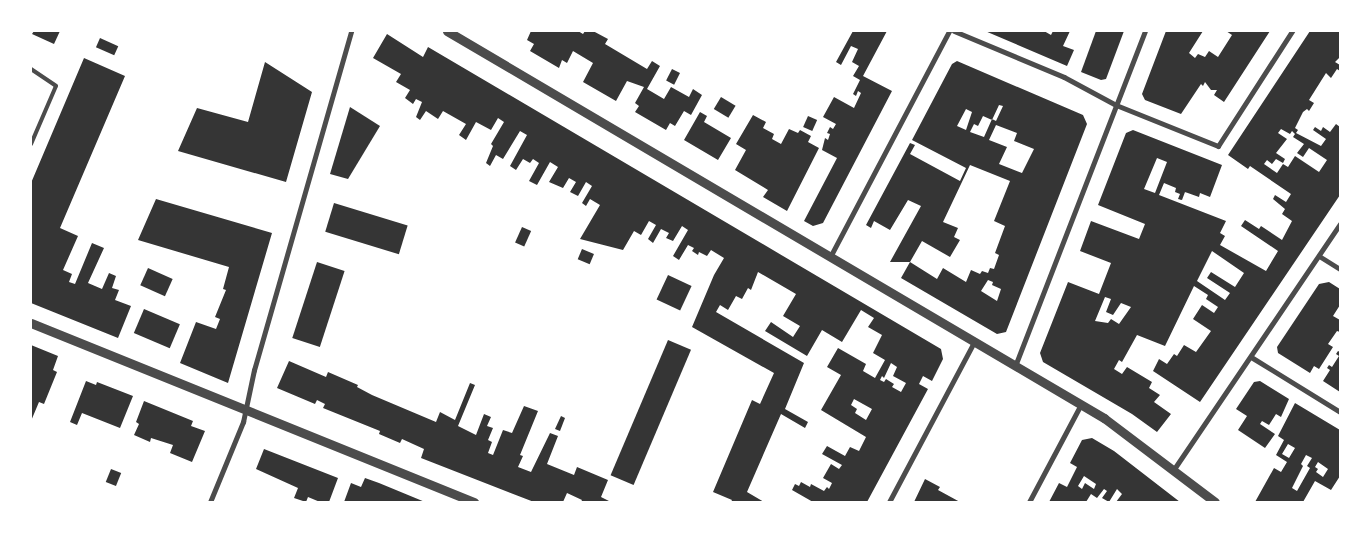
<!DOCTYPE html>
<style>
body{margin:0}
#map{position:relative;width:1371px;height:533px;overflow:hidden;background:#fff;font-family:Signika,sans-serif}
div>[style]{position:absolute}
.building>*{inset:0;background:#353535;transform-origin:0 0}
.service>*{height:4px;margin:-2px;padding:0 2px;transform-origin:2px;border-radius:2px;background:#4c4c4c}
.minor>*{height:5px;margin:-2.5px;padding:0 2.5px;transform-origin:2.5px;border-radius:2.5px;background:#4c4c4c}
.tertiary>*{height:9px;margin:-4.5px;padding:0 4.5px;transform-origin:4.5px;border-radius:4.5px;background:#4c4c4c}
span{translate:-50% -50%;white-space:nowrap;text-align:center;line-height:1.15;-webkit-text-stroke:5px #fff;paint-order:stroke}
.frame{position:absolute;inset:0;border:32px solid #fff;pointer-events:none}
</style>
<div id="map">
<div class="building">
<i style="clip-path:polygon(34px 31px,60px 31px,54px 44px,32px 34px)"></i>
<i style="clip-path:polygon(531px 31px,578px 31px,583px 34px,585px 31px,593px 31px,608px 39px,605px 44px,647px 69px,652px 61px,660px 66px,647px 89px,664px 99px,671px 87px,689px 97px,693px 89px,702px 95px,691px 115px,684px 111px,675px 126px,670px 123px,666px 130px,635px 112px,639px 106px,635px 103px,644px 87px,627px 81px,616px 101px,583px 82px,593px 63px,573px 51px,567px 63px,562px 60px,559px 68px,530px 51px,534px 44px,527px 40px)"></i>
<i style="clip-path:polygon(853px 31px,887px 31px,863px 76px,892px 91px,823px 223px,813px 226px,804px 221px,837px 158px,822px 150px,825px 138px,828px 140px,830px 134px,827px 133px,830px 127px,833px 129px,836px 124px,823px 117px,834px 97px,854px 108px,861px 93px,858px 91px,856px 96px,853px 94px,860px 80px,853px 76px,859px 66px,852px 62px,858px 49px,851px 46px,841px 65px,836px 62px)"></i>
<i style="clip-path:polygon(985px 31px,1044px 31px,1051px 35px,1053px 31px,1070px 31px,1063px 46px,1074px 50px,1067px 66px)"></i>
<i style="clip-path:polygon(1096px 31px,1124px 31px,1106px 79px,1101px 80px,1081px 72px)"></i>
<i style="clip-path:polygon(1166px 31px,1203px 31px,1189px 53px,1195px 58px,1198px 54px,1205px 57px,1209px 51px,1218px 57px,1232px 35px,1226px 31px,1270px 31px,1224px 102px,1214px 95px,1217px 90px,1211px 90px,1205px 82px,1203px 86px,1201px 84px,1181px 114px,1145px 100px,1142px 94px)"></i>
<i style="clip-path:polygon(evenodd,1310px 31px,1340px 31px,1340px 57px,1335px 62px,1340px 65px,1340px 71px,1337px 69px,1331px 78px,1326px 73px,1309px 100px,1314px 103px,1309px 111px,1307px 109px,1303px 112px,1295px 128px,1298px 130px,1296px 133px,1321px 146px,1326px 139px,1313px 130px,1315px 127px,1321px 131px,1323px 127px,1330px 132px,1336px 124px,1340px 127px,1340px 195px,1200px 402px,1153px 371px,1159px 359px,1167px 364px,1174px 354px,1177px 356px,1184px 345px,1196px 352px,1211px 331px,1193px 319px,1202px 305px,1214px 313px,1218px 307px,1206px 299px,1208px 295px,1194px 286px,1165px 346px,1137px 335px,1122px 362px,1119px 360px,1114px 369px,1122px 374px,1127px 367px,1152px 382px,1149px 388px,1160px 395px,1154px 402px,1171px 414px,1157px 432px,1132px 414px,1043px 362px,1040px 353px,1068px 282px,1099px 294px,1111px 263px,1080px 251px,1091px 221px,1139px 239px,1145px 224px,1098px 205px,1126px 133px,1133px 130px,1222px 165px,1210px 197px,1200px 193px,1199px 197px,1185px 192px,1182px 200px,1178px 199px,1180px 194px,1175px 192px,1176px 188px,1164px 183px,1159px 195px,1226px 221px,1220px 233px,1225px 236px,1220px 245px,1266px 271px,1278px 251px,1241px 226px,1245px 220px,1259px 229px,1261px 226px,1282px 240px,1292px 221px,1282px 214px,1285px 209px,1273px 199px,1275px 195px,1286px 202px,1291px 194px,1250px 166px,1248px 169px,1228px 155px,1310px 31px,1281px 129px,1290px 134px,1292px 131px,1295px 134px,1293px 137px,1304px 144px,1297px 153px,1303px 157px,1309px 148px,1327px 160px,1319px 172px,1295px 156px,1288px 167px,1283px 164px,1277px 173px,1264px 164px,1267px 160px,1272px 164px,1276px 159px,1283px 163px,1285px 159px,1276px 153px,1287px 139px,1278px 133px,1281px 129px,1310px 31px,1157px 158px,1167px 162px,1155px 193px,1144px 189px,1157px 158px,1310px 31px,1212px 251px,1244px 273px,1235px 287px,1211px 272px,1207px 278px,1230px 293px,1225px 300px,1197px 281px,1212px 251px,1310px 31px,1105px 297px,1111px 299px,1106px 312px,1113px 315px,1121px 303px,1131px 307px,1119px 324px,1111px 319px,1108px 323px,1095px 321px,1105px 297px)"></i>
<i style="clip-path:polygon(evenodd,387px 34px,423px 57px,428px 47px,941px 349px,943px 359px,932px 381px,923px 376px,919px 384px,928px 389px,867px 502px,813px 502px,792px 490px,795px 484px,799px 486px,801px 482px,810px 487px,811px 484px,824px 491px,827px 487px,829px 489px,832px 483px,823px 478px,831px 464px,839px 469px,842px 465px,822px 454px,827px 446px,845px 456px,850px 447px,859px 451px,866px 437px,821px 410px,841px 375px,827px 367px,838px 348px,866px 364px,863px 371px,875px 378px,885px 360px,873px 353px,882px 335px,868px 327px,874px 318px,861px 310px,842px 342px,822px 330px,807px 356px,765px 331px,771px 322px,793px 337px,800px 326px,783px 316px,796px 294px,758px 272px,751px 290px,748px 288px,742px 299px,736px 296px,728px 310px,720px 305px,716px 312px,804px 363px,785px 409px,808px 422px,805px 428px,781px 414px,747px 492px,764px 502px,731px 502px,732px 500px,713px 492px,752px 400px,760px 404px,774px 373px,692px 327px,714px 275px,724px 258px,711px 250px,707px 256px,699px 252px,698px 255px,692px 251px,694px 248px,688px 245px,679px 260px,673px 256px,688px 230px,682px 226px,673px 241px,666px 238px,669px 233px,661px 229px,653px 243px,648px 239px,656px 225px,649px 221px,641px 235px,634px 231px,623px 250px,580px 239px,600px 205px,590px 199px,586px 206px,582px 203px,592px 186px,586px 182px,578px 196px,570px 192px,576px 182px,569px 178px,563px 188px,549px 182px,558px 167px,550px 162px,537px 185px,529px 181px,539px 163px,533px 159px,530px 163px,523px 159px,516px 170px,510px 166px,527px 135px,520px 131px,503px 159px,496px 155px,490px 166px,486px 163px,493px 146px,491px 144px,504px 122px,498px 118px,491px 130px,476px 122px,466px 140px,459px 135px,466px 124px,443px 111px,438px 119px,426px 111px,420px 120px,416px 117px,422px 102px,416px 99px,413px 104px,405px 98px,410px 90px,396px 82px,401px 74px,373px 58px,387px 34px,891px 363px,897px 367px,893px 376px,906px 383px,901px 392px,892px 387px,894px 384px,886px 379px,884px 382px,880px 380px,882px 376px,884px 378px,891px 363px,387px 34px,854px 399px,872px 409px,866px 420px,855px 413px,857px 409px,851px 405px,854px 399px)"></i>
<i style="left:100px;top:38px;width:20px;height:10px;rotate:24deg"></i>
<i style="clip-path:polygon(84px 58px,125px 76px,60px 228px,78px 236px,63px 270px,72px 274px,69px 282px,75px 284px,92px 243px,104px 248px,88px 283px,102px 289px,109px 273px,116px 276px,112px 288px,119px 290px,115px 300px,131px 306px,118px 338px,31px 303px,31px 183px)"></i>
<i style="clip-path:polygon(evenodd,957px 61px,1083px 115px,1087px 124px,1006px 332px,997px 334px,901px 278px,910px 262px,937px 279px,943px 268px,966px 282px,971px 270px,980px 274px,982px 271px,988px 273px,990px 268px,994px 269px,999px 255px,995px 253px,1005px 226px,994px 221px,1010px 181px,970px 165px,943px 222px,958px 228px,954px 237px,960px 240px,950px 257px,922px 241px,910px 262px,890px 262px,921px 206px,908px 200px,890px 230px,874px 221px,871px 228px,866px 225px,910px 143px,915px 145px,910px 154px,960px 181px,966px 168px,912px 140px,952px 64px,957px 61px,999px 105px,1003px 106px,996px 121px,992px 119px,984px 137px,970px 132px,974px 124px,978px 126px,983px 116px,992px 120px,999px 105px,957px 61px,966px 109px,972px 112px,966px 130px,957px 126px,966px 109px,957px 61px,996px 125px,1017px 133px,1014px 141px,1034px 149px,1022px 173px,999px 164px,1007px 147px,989px 140px,996px 125px,957px 61px,988px 280px,993px 282px,992px 285px,1001px 289px,997px 301px,981px 291px,988px 280px)"></i>
<i style="clip-path:polygon(265px 62px,312px 92px,286px 182px,178px 151px,197px 108px,248px 122px)"></i>
<i style="left:672px;top:69px;width:9px;height:13px;rotate:27deg"></i>
<i style="left:721px;top:97px;width:17px;height:14px;rotate:31deg"></i>
<i style="clip-path:polygon(350px 107px,380px 126px,348px 179px,330px 174px)"></i>
<i style="clip-path:polygon(700px 112px,707px 116px,704px 122px,731px 138px,718px 160px,684px 140px)"></i>
<i style="clip-path:polygon(753px 115px,766px 122px,763px 128px,774px 134px,772px 139px,781px 144px,789px 129px,798px 133px,800px 130px,811px 136px,808px 142px,819px 148px,787px 211px,763px 197px,768px 190px,735px 170px,746px 150px,736px 144px)"></i>
<i style="left:808px;top:116px;width:10px;height:12px;rotate:24deg"></i>
<i style="clip-path:polygon(156px 199px,272px 233px,228px 383px,180px 363px,196px 322px,216px 329px,220px 319px,215px 317px,226px 290px,223px 289px,229px 267px,138px 240px)"></i>
<i style="left:334px;top:203px;width:77px;height:30px;rotate:17deg"></i>
<i style="left:522px;top:227px;width:10px;height:17px;rotate:24deg"></i>
<i style="left:582px;top:249px;width:13px;height:11px;rotate:23deg"></i>
<i style="left:317px;top:262px;width:29px;height:80px;rotate:18deg"></i>
<i style="left:148px;top:268px;width:27px;height:19px;rotate:24deg"></i>
<i style="left:668px;top:275px;width:26px;height:27px;rotate:25deg"></i>
<i style="clip-path:polygon(1329px 282px,1340px 289px,1340px 305px,1333px 316px,1340px 320px,1340px 332px,1337px 331px,1328px 344px,1333px 347px,1319px 369px,1314px 366px,1310px 373px,1278px 353px,1277px 347px,1319px 284px)"></i>
<i style="left:144px;top:309px;width:39px;height:26px;rotate:23deg"></i>
<i style="left:668px;top:340px;width:25px;height:147px;rotate:23deg"></i>
<i style="clip-path:polygon(31px 345px,58px 356px,53px 370px,57px 372px,44px 404px,39px 402px,31px 421px)"></i>
<i style="clip-path:polygon(1338px 351px,1340px 352px,1340px 392px,1323px 381px,1330px 370px,1327px 368px,1329px 365px,1332px 367px,1339px 356px,1336px 354px)"></i>
<i style="clip-path:polygon(289px 361px,326px 377px,328px 372px,358px 385px,357px 387px,372px 395px,436px 422px,440px 412px,455px 420px,470px 383px,475px 385px,458px 426px,476px 435px,484px 414px,491px 417px,487px 426px,493px 428px,488px 440px,492px 442px,488px 453px,493px 455px,503px 430px,512px 433px,524px 406px,538px 411px,520px 455px,523px 456px,518px 467px,531px 472px,550px 433px,558px 436px,547px 464px,574px 475px,577px 467px,608px 480px,601px 497px,611px 502px,581px 502px,582px 500px,567px 493px,563px 502px,534px 502px,421px 458px,424px 449px,402px 439px,400px 443px,379px 434px,380px 431px,323px 408px,325px 404px,317px 400px,315px 404px,277px 388px)"></i>
<i style="clip-path:polygon(86px 381px,96px 385px,97px 382px,133px 396px,120px 428px,82px 413px,77px 425px,70px 422px)"></i>
<i style="clip-path:polygon(1260px 381px,1289px 399px,1281px 417px,1276px 414px,1269px 425px,1262px 421px,1260px 424px,1275px 434px,1265px 448px,1238px 430px,1247px 416px,1236px 409px,1254px 382px)"></i>
<i style="clip-path:polygon(144px 401px,193px 421px,191px 426px,205px 431px,192px 462px,170px 453px,173px 445px,151px 438px,150px 442px,134px 435px,139px 424px,136px 422px)"></i>
<i style="clip-path:polygon(evenodd,1295px 403px,1340px 430px,1340px 476px,1331px 490px,1315px 481px,1303px 502px,1255px 502px,1274px 468px,1281px 472px,1287px 462px,1276px 455px,1284px 440px,1278px 436px,1295px 403px,1288px 444px,1295px 448px,1289px 458px,1282px 454px,1288px 444px,1295px 403px,1306px 455px,1312px 458px,1307px 466px,1310px 468px,1297px 491px,1292px 488px,1303px 466px,1301px 464px,1306px 455px,1295px 403px,1318px 462px,1328px 469px,1323px 477px,1316px 472px,1318px 469px,1315px 467px,1318px 462px)"></i>
<i style="clip-path:polygon(561px 416px,565px 418px,560px 431px,555px 429px)"></i>
<i style="clip-path:polygon(evenodd,1092px 438px,1114px 451px,1180px 502px,1116px 502px,1122px 494px,1117px 489px,1109px 502px,1102px 498px,1107px 491px,1104px 489px,1097px 498px,1091px 494px,1086px 502px,1049px 502px,1059px 483px,1067px 487px,1077px 467px,1070px 463px,1082px 440px,1092px 438px,1084px 476px,1096px 484px,1094px 489px,1085px 483px,1082px 489px,1078px 486px,1084px 476px)"></i>
<i style="clip-path:polygon(264px 449px,338px 478px,329px 502px,320px 502px,308px 497px,306px 502px,294px 498px,298px 488px,256px 469px)"></i>
<i style="left:111px;top:469px;width:11px;height:14px;rotate:22deg"></i>
<i style="clip-path:polygon(365px 478px,379px 483px,425px 502px,344px 502px,351px 483px,361px 487px)"></i>
<i style="clip-path:polygon(925px 479px,940px 487px,938px 490px,960px 502px,914px 502px)"></i>
</div>
<div class="service">
<i style="left:31px;top:69px;width:30px;rotate:34deg"></i>
<i style="left:56px;top:86px;width:63px;rotate:113.3deg"></i>
</div>
<div class="minor">
<i style="left:954px;top:31px;width:119px;rotate:22.7deg"></i>
<i style="left:1064px;top:77px;width:59px;rotate:28.3deg"></i>
<i style="left:1116px;top:105px;width:110px;rotate:21.9deg"></i>
<i style="left:1218px;top:146px;width:137px;rotate:-57.2deg"></i>
<i style="left:1319px;top:256px;width:25px;rotate:32deg"></i>
<i style="left:830px;top:257px;width:255px;rotate:-62.2deg"></i>
<i style="left:1251px;top:357px;width:105px;rotate:31.7deg"></i>
<i style="left:1015px;top:366px;width:359px;rotate:-68.8deg"></i>
<i style="left:1174px;top:469px;width:296px;rotate:-55.9deg"></i>
<i style="left:210px;top:502px;width:87px;rotate:-67.6deg"></i>
<i style="left:243px;top:422px;width:53px;rotate:-78.1deg"></i>
<i style="left:254px;top:370px;width:353px;rotate:-74deg"></i>
<i style="left:889px;top:502px;width:181px;rotate:-62deg"></i>
<i style="left:1029px;top:502px;width:109px;rotate:-62deg"></i>
</div>
<div class="tertiary">
<i style="left:447px;top:31px;width:763px;rotate:30.5deg"></i>
<i style="left:1104px;top:418px;width:139px;rotate:37.1deg"></i>
<i style="left:31px;top:323px;width:478px;rotate:22deg"></i>
</div>
<div class="frame"></div>
</div>
